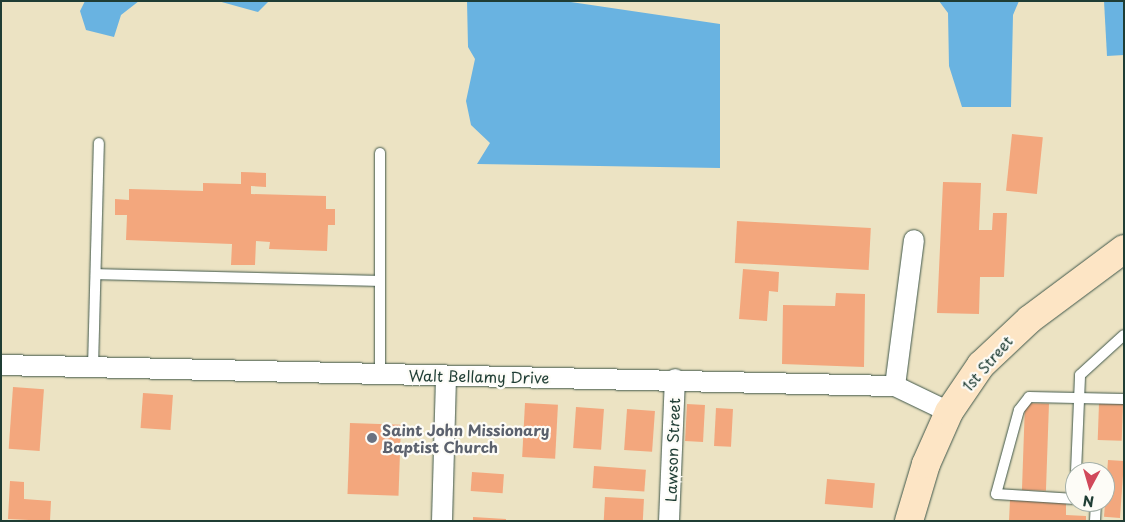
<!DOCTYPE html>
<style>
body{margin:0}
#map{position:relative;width:1125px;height:522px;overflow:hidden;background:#ece3c3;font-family:"Playpen Sans",sans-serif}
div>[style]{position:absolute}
.water>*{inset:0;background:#69b3e1}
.building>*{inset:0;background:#f3a77d;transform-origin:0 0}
.roads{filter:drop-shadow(0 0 1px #3e5649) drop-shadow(0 0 1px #3e5649)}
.service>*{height:10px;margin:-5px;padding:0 5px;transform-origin:5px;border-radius:5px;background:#fff}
.minor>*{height:20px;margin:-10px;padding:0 10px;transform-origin:10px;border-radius:10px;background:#fff}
.secondary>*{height:28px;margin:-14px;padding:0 14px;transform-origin:14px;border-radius:14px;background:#fde5c5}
.dots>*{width:14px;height:14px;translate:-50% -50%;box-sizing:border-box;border:2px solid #fdfcf7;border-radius:50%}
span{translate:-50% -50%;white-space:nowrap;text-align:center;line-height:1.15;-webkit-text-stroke:4.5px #fdfcf7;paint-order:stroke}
.street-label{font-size:15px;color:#1f3d34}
.worship-label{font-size:15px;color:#5b616d;font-weight:700}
.left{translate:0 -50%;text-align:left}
.frame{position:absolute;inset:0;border:2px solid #1f3d34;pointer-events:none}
.north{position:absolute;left:1065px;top:462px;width:50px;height:50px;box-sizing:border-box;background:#fdfcf7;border:1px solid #a4b0a9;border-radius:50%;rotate:186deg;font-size:14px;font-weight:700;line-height:20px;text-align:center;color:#1f3d34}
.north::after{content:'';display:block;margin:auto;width:18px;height:22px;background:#d1495b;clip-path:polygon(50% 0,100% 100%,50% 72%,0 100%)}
</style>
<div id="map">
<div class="water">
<i style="clip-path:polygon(85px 1px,139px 1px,121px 15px,114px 37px,86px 30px,80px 11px)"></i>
<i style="clip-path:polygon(218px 1px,269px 1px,258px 12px)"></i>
<i style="clip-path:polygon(467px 1px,564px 1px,720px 24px,720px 168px,477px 164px,490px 143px,471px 125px,466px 101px,475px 59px,468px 47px)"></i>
<i style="clip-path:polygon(939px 1px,1019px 1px,1013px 15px,1011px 107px,962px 107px,949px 66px,948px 13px)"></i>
<i style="clip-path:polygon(1104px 1px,1124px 1px,1124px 55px,1107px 56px)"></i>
</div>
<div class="building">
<i style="left:1012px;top:134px;width:31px;height:57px;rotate:6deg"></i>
<i style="clip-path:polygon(241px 172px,266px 173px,266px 187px,251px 186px,251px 194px,326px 196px,326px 209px,335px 209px,335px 225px,328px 225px,327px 251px,269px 249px,270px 242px,256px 241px,255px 265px,231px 265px,232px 244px,126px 240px,127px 215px,115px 215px,115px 199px,129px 200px,129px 189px,203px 191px,203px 183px,241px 184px)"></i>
<i style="clip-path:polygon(943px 182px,981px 183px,979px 230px,992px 230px,993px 213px,1007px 213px,1004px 277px,980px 277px,979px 314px,937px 313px)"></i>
<i style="left:737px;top:221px;width:134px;height:42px;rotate:3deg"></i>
<i style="clip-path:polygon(743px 269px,779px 272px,778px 292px,769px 291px,767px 321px,739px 319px)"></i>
<i style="clip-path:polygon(836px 293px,865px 294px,864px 367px,782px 364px,783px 305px,835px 306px)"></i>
<i style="left:13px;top:387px;width:31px;height:62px;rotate:4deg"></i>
<i style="left:143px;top:393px;width:30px;height:35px;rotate:4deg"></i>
<i style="left:525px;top:403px;width:33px;height:54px;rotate:3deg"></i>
<i style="left:1025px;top:403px;width:24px;height:87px;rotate:2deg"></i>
<i style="left:1099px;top:403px;width:24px;height:37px;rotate:2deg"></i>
<i style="left:687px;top:404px;width:18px;height:37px;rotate:3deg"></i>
<i style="left:576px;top:407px;width:28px;height:41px;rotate:4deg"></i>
<i style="left:716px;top:408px;width:17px;height:38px;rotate:3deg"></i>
<i style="left:627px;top:409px;width:28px;height:41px;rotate:4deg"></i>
<i style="left:350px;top:423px;width:51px;height:71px;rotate:2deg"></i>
<i style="left:1108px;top:460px;width:16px;height:57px;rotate:4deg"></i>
<i style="left:594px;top:466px;width:52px;height:22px;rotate:4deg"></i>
<i style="left:472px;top:472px;width:32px;height:19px;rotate:4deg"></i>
<i style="left:827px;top:479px;width:48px;height:25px;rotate:5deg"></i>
<i style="clip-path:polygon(10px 481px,24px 482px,24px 499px,51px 501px,50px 521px,8px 519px)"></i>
<i style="left:605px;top:497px;width:39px;height:23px;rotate:3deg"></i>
<i style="clip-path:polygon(1010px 500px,1066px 503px,1066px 515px,1086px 516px,1086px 521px,1009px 521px)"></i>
<i style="clip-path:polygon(473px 517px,506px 519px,506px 521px,473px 521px)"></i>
</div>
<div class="roads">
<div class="service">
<i style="left:380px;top:153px;width:221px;rotate:90deg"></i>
<i style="left:96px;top:274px;width:281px;rotate:1.4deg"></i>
<i style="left:93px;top:367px;width:224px;rotate:-88.5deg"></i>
<i style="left:1076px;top:472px;width:97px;rotate:-87.6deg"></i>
<i style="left:1080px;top:375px;width:59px;rotate:-42.3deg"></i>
<i style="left:1075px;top:499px;width:79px;rotate:-176.4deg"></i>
<i style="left:996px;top:494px;width:87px;rotate:-74.7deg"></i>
<i style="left:1019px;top:410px;width:16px;rotate:-52deg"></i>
<i style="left:1029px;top:397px;width:95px;rotate:1.2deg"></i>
<i style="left:1095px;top:521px;width:19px;rotate:-87deg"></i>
</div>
<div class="minor">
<i style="left:1px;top:365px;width:894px;rotate:1.35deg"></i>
<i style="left:895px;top:386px;width:60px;rotate:25.7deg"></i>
<i style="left:895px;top:386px;width:147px;rotate:-82.6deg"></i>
<i style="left:442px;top:521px;width:145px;rotate:-88.4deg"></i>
<i style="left:669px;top:521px;width:142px;rotate:-87.6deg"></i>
</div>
<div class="secondary">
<i style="left:909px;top:521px;width:59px;rotate:-73.4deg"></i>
<i style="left:926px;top:464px;width:57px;rotate:-66.1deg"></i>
<i style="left:949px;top:412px;width:57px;rotate:-55.8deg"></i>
<i style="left:981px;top:365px;width:67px;rotate:-43.2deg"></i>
<i style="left:1030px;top:319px;width:117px;rotate:-36.7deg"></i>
</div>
</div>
<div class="dots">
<i style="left:372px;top:438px;background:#6b7280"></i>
</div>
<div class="street-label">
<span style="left:987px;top:363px;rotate:-49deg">1st Street</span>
<span style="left:479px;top:376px;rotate:1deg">Walt Bellamy Drive</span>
<span style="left:672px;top:450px;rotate:-88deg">Lawson Street</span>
</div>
<div class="worship-label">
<span class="left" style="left:382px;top:438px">Saint John Missionary<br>Baptist Church</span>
</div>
<div class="frame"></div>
<div class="north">N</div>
</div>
